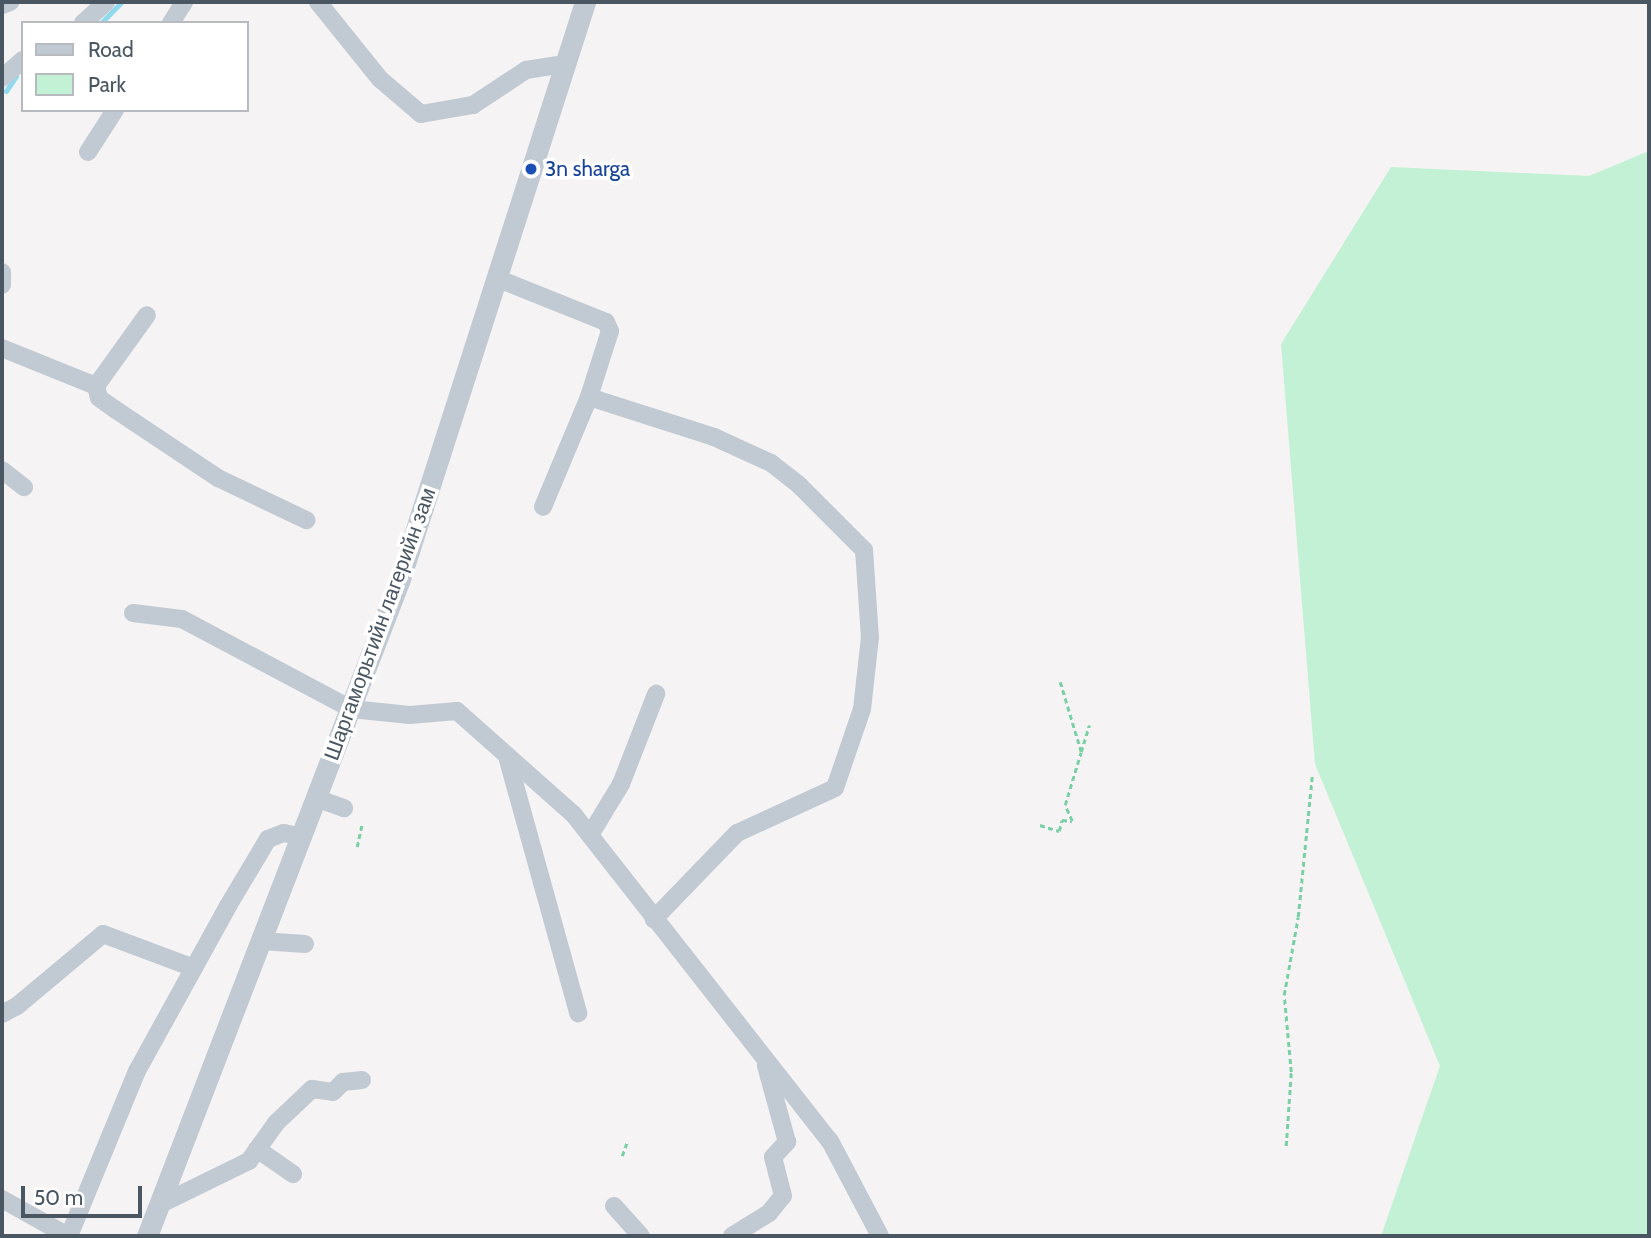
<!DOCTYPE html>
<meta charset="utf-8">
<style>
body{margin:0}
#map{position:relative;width:1651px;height:1238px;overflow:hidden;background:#f5f3f3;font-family:Cabin,sans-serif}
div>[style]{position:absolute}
.green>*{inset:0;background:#c3f1d5}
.stream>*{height:5px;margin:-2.5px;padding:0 2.5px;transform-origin:2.5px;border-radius:2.5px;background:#90daee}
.path>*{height:2.5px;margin-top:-1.25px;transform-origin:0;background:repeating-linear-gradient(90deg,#7ad0a6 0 5px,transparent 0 8.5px)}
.minor>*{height:18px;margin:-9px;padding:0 9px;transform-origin:9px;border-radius:9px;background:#c1cad2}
.tertiary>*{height:21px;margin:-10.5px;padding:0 10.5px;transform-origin:10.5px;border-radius:10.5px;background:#c1cad2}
.dots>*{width:19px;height:19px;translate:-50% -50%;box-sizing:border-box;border:4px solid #fff;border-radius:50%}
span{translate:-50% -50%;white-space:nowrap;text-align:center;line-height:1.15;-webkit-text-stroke:7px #fff;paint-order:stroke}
.transit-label{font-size:21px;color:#164399}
.left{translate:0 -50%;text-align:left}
.street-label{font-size:21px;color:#4a5661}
.frame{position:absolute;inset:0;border:4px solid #4a5661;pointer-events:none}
.legend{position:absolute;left:21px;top:21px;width:228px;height:91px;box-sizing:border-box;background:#fff;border:2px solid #b7bbc0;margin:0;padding:9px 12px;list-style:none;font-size:21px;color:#4a5661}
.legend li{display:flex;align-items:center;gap:14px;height:35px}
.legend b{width:35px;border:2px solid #b7bbc0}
.scale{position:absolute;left:21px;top:1186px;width:121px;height:32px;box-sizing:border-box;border:4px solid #4a5661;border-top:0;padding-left:9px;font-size:21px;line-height:24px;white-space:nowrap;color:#4a5661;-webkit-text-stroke:5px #fff;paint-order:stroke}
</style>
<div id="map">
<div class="green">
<i style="clip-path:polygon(1649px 151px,1649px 1236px,1381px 1236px,1440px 1066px,1315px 764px,1281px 344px,1391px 167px,1589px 176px)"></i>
</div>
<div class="stream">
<i style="left:101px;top:23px;width:29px;rotate:-46deg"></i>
<i style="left:6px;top:91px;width:18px;rotate:-56deg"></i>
</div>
<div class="path">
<i style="left:1081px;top:752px;width:28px;rotate:-73deg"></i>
<i style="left:1040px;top:825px;width:20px;rotate:18deg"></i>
<i style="left:1059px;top:831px;width:11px;rotate:-75deg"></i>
<i style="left:1062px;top:820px;width:10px;rotate:6deg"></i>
<i style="left:1072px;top:821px;width:17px;rotate:-114deg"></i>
<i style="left:1065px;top:805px;width:55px;rotate:-73.2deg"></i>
<i style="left:1081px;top:752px;width:73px;rotate:-106.7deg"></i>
<i style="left:357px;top:847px;width:24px;rotate:-78deg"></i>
<i style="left:1286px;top:1146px;width:74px;rotate:-86.1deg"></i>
<i style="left:1291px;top:1072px;width:77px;rotate:-95.2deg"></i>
<i style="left:1284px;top:995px;width:79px;rotate:-79.8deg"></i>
<i style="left:1298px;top:917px;width:141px;rotate:-84.3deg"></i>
<i style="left:622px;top:1156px;width:15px;rotate:-70deg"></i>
</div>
<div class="minor">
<i style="left:318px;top:2px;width:99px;rotate:51.2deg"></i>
<i style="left:380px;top:79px;width:54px;rotate:40.5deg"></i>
<i style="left:421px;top:114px;width:53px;rotate:-9.8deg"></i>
<i style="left:473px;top:105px;width:64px;rotate:-33.4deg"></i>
<i style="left:526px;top:70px;width:39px;rotate:-9deg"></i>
<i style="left:2px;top:5px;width:9px;rotate:-21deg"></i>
<i style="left:83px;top:23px;width:31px;rotate:-42deg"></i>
<i style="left:171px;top:23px;width:25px;rotate:-58deg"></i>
<i style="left:2px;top:78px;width:28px;rotate:-41deg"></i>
<i style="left:88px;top:152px;width:50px;rotate:-57.3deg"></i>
<i style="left:2px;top:272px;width:13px;rotate:90deg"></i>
<i style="left:496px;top:278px;width:118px;rotate:21.8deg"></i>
<i style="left:606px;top:322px;width:10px;rotate:66deg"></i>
<i style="left:610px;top:331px;width:69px;rotate:107.7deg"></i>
<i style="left:589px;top:397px;width:119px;rotate:112.7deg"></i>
<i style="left:2px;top:348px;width:101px;rotate:22deg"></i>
<i style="left:96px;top:386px;width:12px;rotate:76deg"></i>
<i style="left:99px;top:398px;width:21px;rotate:35deg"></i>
<i style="left:116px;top:410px;width:123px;rotate:33.7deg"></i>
<i style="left:218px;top:478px;width:98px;rotate:25.5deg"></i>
<i style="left:96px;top:386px;width:87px;rotate:-54.3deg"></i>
<i style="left:589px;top:397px;width:131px;rotate:17.7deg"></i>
<i style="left:714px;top:437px;width:63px;rotate:24.5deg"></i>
<i style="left:771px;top:463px;width:36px;rotate:38deg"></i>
<i style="left:799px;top:485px;width:92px;rotate:45deg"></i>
<i style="left:864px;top:550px;width:87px;rotate:86.1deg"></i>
<i style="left:870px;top:637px;width:72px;rotate:96.3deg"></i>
<i style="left:862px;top:709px;width:83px;rotate:108.9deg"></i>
<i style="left:835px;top:788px;width:108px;rotate:155.3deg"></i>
<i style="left:737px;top:833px;width:120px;rotate:134deg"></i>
<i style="left:2px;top:470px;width:28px;rotate:38deg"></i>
<i style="left:133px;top:613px;width:49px;rotate:7deg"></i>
<i style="left:182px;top:619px;width:191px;rotate:28deg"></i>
<i style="left:351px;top:709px;width:59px;rotate:5.8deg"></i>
<i style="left:410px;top:715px;width:47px;rotate:-4.9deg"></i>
<i style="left:457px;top:711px;width:157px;rotate:41.6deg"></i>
<i style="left:574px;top:815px;width:415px;rotate:51.9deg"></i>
<i style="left:830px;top:1141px;width:107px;rotate:62.2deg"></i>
<i style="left:508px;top:760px;width:263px;rotate:74.5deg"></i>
<i style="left:316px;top:798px;width:30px;rotate:20deg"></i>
<i style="left:590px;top:835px;width:60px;rotate:-58.7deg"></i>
<i style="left:621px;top:784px;width:97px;rotate:-68.7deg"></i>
<i style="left:261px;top:941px;width:44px;rotate:3.9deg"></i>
<i style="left:2px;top:1014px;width:17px;rotate:-28deg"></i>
<i style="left:17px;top:1006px;width:112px;rotate:-39.9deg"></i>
<i style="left:103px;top:934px;width:97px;rotate:20.5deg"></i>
<i style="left:257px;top:1149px;width:44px;rotate:34.8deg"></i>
<i style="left:2px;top:1199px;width:76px;rotate:29.3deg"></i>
<i style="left:159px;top:1205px;width:100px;rotate:-26.1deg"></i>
<i style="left:249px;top:1161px;width:47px;rotate:-54.6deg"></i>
<i style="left:276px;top:1123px;width:50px;rotate:-43.4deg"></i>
<i style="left:312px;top:1089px;width:21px;rotate:8deg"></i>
<i style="left:333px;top:1092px;width:14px;rotate:-45deg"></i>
<i style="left:343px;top:1082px;width:19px;rotate:-6deg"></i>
<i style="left:614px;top:1206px;width:40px;rotate:48deg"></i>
<i style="left:69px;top:1236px;width:178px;rotate:-67.6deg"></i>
<i style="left:137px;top:1071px;width:188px;rotate:-61.1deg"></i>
<i style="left:228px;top:906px;width:78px;rotate:-59.2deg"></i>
<i style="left:268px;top:839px;width:17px;rotate:-21deg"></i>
<i style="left:284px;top:833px;width:17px;rotate:13deg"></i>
<i style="left:732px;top:1236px;width:44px;rotate:-31.9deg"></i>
<i style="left:769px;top:1213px;width:22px;rotate:-51deg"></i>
<i style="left:783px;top:1196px;width:40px;rotate:-104.4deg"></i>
<i style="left:773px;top:1157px;width:21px;rotate:-47deg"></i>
<i style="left:787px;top:1142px;width:79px;rotate:-105.4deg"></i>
</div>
<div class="tertiary">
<i style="left:147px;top:1236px;width:704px;rotate:-68.94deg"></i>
<i style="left:400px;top:579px;width:606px;rotate:-72.22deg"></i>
</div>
<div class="dots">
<i style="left:531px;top:169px;background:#1a4fb4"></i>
</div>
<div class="transit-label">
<span class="left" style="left:545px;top:169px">3n sharga</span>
</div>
<div class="street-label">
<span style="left:380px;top:624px;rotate:-70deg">Шаргаморьтийн лагерийн зам</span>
</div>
<div class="frame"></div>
<ul class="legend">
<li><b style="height:9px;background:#c1cad2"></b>Road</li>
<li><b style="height:19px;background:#c3f1d5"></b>Park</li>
</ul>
<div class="scale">50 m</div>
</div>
